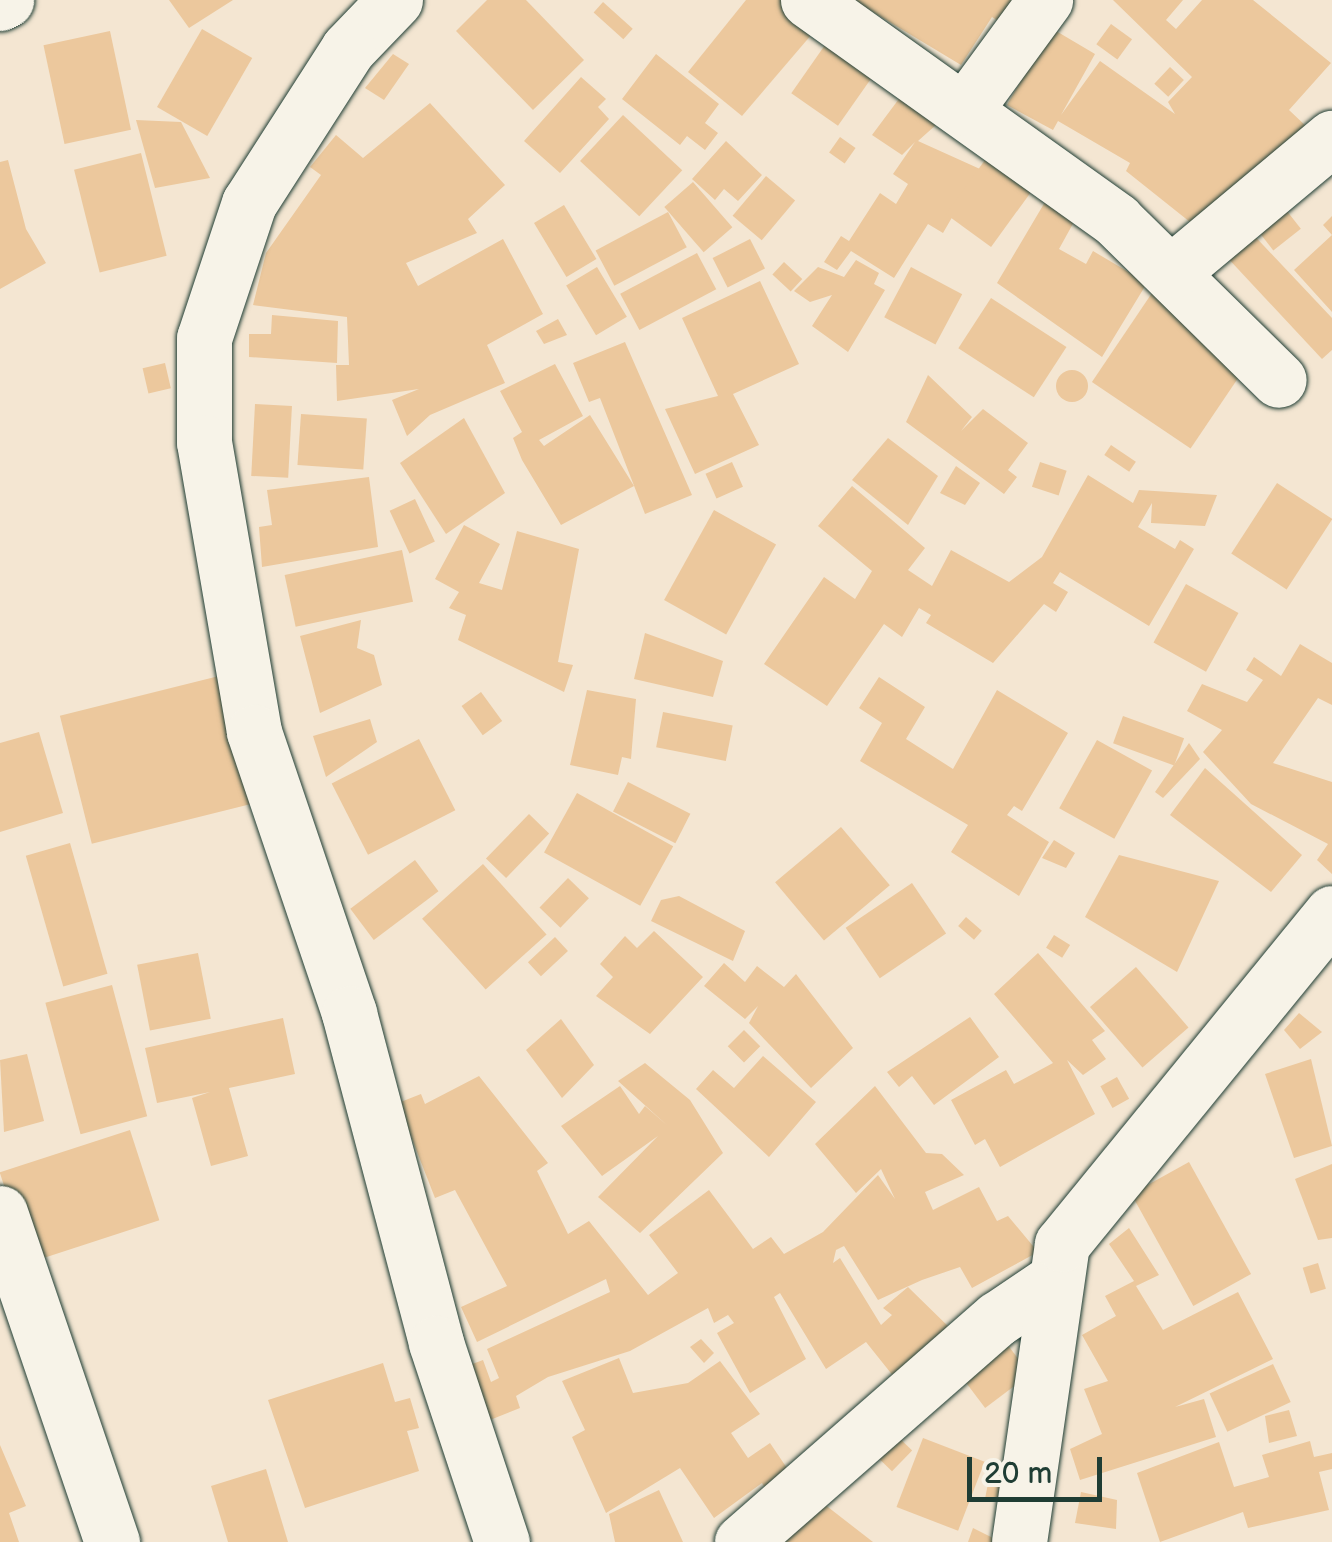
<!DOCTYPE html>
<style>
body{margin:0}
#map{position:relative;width:1332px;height:1542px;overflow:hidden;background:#f4e6d2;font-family:"Balsamiq Sans",sans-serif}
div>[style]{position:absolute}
.building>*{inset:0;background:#ecc89d;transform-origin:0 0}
.round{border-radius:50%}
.roads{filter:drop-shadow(0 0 2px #1f3d34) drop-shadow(0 0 2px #1f3d34)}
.minor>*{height:55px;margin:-27.5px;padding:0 27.5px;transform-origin:27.5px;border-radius:27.5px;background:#f7f3e8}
span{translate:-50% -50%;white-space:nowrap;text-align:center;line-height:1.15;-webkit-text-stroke:10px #f7f3e8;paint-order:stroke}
.scale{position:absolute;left:967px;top:1457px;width:135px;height:45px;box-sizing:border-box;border:5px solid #1f3d34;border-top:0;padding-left:12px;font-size:30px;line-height:35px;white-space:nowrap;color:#1f3d34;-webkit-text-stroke:8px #f7f3e8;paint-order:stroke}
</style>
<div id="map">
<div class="building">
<i style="clip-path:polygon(169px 0,233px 0,189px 28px)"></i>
<i style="clip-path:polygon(487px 0,526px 0,584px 60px,533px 110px,456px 31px)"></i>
<i style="clip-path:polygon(746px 0,796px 0,824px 20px,742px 116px,688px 72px)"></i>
<i style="clip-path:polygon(853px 0,1037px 0,1013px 30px,992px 17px,961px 65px)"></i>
<i style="clip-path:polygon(1113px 0,1183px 0,1166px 20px,1176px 29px,1202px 0,1253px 0,1331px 63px,1289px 110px,1308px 128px,1200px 230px,1126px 171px,1130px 163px,1058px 121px,1053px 130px,1007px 105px,1051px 28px,1095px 54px,1061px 115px,1100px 61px,1175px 114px,1168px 102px,1192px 77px)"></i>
<i style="left:603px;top:2px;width:40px;height:14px;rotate:42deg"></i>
<i style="left:1111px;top:24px;width:26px;height:25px;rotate:36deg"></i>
<i style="left:202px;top:29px;width:58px;height:90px;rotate:30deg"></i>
<i style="left:110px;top:31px;width:101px;height:68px;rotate:78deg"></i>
<i style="left:832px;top:35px;width:57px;height:71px;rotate:35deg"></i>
<i style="clip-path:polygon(393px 54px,409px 64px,384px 100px,365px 88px)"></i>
<i style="clip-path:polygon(656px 54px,719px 104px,705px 123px,718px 133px,705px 150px,687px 136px,680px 145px,622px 99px)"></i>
<i style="left:1170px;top:67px;width:19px;height:23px;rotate:43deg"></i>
<i style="clip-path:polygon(916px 76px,956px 107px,918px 141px,980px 169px,943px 233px,928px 224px,894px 278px,851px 251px,837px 270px,824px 262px,841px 236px,849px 241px,880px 193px,896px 204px,908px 184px,893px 174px,915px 142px,902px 155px,872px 135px)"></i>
<i style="clip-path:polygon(581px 77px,606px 99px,598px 107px,609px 119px,560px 173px,524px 141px)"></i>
<i style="clip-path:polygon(430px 103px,505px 185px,468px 219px,477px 233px,406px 263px,418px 286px,503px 239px,543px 314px,487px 345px,505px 383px,430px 415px,407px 436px,392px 400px,419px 389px,337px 401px,336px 365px,349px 365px,347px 317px,253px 305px,266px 253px,321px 175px,310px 167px,336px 135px,363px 158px)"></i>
<i style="left:623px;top:115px;width:81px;height:63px;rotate:43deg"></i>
<i style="clip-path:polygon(136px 120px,181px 122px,210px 178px,155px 188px)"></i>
<i style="left:840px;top:137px;width:19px;height:19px;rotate:35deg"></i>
<i style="left:1001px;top:138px;width:56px;height:94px;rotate:36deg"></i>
<i style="clip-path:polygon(726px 141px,762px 175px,738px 201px,724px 189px,715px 200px,692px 179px)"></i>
<i style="left:141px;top:153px;width:106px;height:69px;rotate:76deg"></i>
<i style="clip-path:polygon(8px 160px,26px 229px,46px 263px,0 289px,0 162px)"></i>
<i style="left:766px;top:176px;width:38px;height:52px;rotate:40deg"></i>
<i style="left:693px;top:182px;width:60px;height:38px;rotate:49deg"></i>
<i style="clip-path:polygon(1045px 202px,1075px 220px,1059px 249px,1086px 264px,1093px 251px,1147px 283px,1102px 357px,997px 283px)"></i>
<i style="left:564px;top:205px;width:63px;height:35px;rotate:59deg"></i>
<i style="left:1283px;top:206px;width:29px;height:35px;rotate:52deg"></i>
<i style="left:668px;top:212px;width:40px;height:82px;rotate:62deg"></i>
<i style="clip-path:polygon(1332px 216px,1332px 312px,1294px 270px,1332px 235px,1323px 225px)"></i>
<i style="clip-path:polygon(1249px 230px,1332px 318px,1332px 350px,1322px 359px,1224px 254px)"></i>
<i style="left:750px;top:239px;width:33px;height:42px;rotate:63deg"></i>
<i style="left:697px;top:253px;width:41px;height:87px;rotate:62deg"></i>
<i style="clip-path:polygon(856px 260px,879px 273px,874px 284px,885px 290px,848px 352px,812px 326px,832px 295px,810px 302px,794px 291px,818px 267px,844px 277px)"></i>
<i style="left:784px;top:262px;width:25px;height:17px;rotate:43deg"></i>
<i style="left:597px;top:267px;width:58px;height:36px;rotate:59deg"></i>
<i style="left:911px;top:267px;width:58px;height:57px;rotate:28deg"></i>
<i style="clip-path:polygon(760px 281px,799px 364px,733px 394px,759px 445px,695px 474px,665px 409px,718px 396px,682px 318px)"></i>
<i style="left:1154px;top:290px;width:119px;height:111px;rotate:34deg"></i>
<i style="left:991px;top:298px;width:90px;height:60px;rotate:33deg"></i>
<i style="clip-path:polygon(272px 315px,338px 321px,337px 363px,249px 357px,249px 334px,271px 334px)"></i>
<i style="clip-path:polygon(558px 319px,567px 335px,544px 344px,536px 331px)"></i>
<i style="clip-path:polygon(625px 342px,692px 495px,645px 514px,600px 398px,589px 402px,573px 363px)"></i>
<i style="left:165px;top:363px;width:26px;height:23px;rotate:77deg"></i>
<i style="clip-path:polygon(555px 364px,583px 416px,539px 440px,544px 446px,590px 415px,634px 486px,561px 525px,522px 460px,513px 438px,522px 432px,500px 391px)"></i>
<i class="round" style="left:1056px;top:370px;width:32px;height:32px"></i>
<i style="clip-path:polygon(928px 375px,972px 417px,961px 431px,983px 409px,1028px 443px,1008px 470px,1017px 477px,1004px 494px,906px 422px)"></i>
<i style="left:255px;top:404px;width:37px;height:72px;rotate:3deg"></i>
<i style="left:301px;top:414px;width:66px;height:51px;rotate:4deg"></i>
<i style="clip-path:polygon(464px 418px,505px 493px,446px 534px,400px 463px)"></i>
<i style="clip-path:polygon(888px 438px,938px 476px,908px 525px,852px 480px)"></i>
<i style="left:1111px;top:445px;width:30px;height:12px;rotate:34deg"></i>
<i style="left:732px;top:462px;width:27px;height:29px;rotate:66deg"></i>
<i style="left:1040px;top:462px;width:28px;height:26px;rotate:18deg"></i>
<i style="clip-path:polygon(956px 466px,980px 483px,965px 505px,940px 493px)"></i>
<i style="clip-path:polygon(1088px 475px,1133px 503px,1139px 490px,1217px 495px,1205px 526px,1151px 523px,1152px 503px,1138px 527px,1175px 549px,1180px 540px,1194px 549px,1149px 626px,1060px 572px,1053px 583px,1068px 592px,1056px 612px,1044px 604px,993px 663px,926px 623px,931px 615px,919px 608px,902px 637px,884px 624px,827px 706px,764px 664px,824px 577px,855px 599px,872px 571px,818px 526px,852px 486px,925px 548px,908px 570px,932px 586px,951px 550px,1009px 582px,1042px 557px)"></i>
<i style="clip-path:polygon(369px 477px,378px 547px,262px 567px,259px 527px,272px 525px,267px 490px)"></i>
<i style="left:1277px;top:483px;width:66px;height:84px;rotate:33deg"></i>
<i style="left:415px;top:499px;width:47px;height:28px;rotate:65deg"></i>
<i style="left:714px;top:510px;width:71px;height:103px;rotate:29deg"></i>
<i style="clip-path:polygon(464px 525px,500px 544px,479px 583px,502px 590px,517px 531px,579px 549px,558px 662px,573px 665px,564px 692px,458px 640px,466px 615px,449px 608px,459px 592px,435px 579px)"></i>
<i style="left:402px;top:550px;width:53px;height:120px;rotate:78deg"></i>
<i style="left:1186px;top:584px;width:60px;height:67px;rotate:29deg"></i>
<i style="clip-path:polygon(361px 620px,357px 648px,374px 655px,382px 685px,320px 713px,300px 636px)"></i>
<i style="clip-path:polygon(645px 633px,723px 661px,713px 697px,634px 679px)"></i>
<i style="clip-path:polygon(1300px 644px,1332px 663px,1332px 705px,1318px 698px,1273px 763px,1332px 782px,1332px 874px,1317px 860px,1328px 844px,1251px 804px,1203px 752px,1222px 730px,1187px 711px,1202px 684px,1247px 702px,1263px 680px,1246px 670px,1254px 657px,1281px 676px)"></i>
<i style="left:219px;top:676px;width:132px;height:164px;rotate:76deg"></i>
<i style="clip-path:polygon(879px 677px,925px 707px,906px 739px,953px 769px,997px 690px,1068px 733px,1022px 811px,1014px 806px,1007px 815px,1049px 842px,1019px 896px,951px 852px,968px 825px,860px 761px,882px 723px,859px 708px)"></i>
<i style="clip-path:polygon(587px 690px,636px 699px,631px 759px,622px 757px,618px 775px,570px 765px)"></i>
<i style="left:481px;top:692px;width:36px;height:24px;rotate:54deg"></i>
<i style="left:663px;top:712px;width:71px;height:36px;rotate:11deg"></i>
<i style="left:1123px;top:716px;width:65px;height:29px;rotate:20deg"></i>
<i style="clip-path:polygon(370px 719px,377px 742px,326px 777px,313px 736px)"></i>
<i style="clip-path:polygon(39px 732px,63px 813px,0 832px,0 743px)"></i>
<i style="left:419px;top:739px;width:80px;height:98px;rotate:63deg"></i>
<i style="left:1097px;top:740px;width:63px;height:78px;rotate:29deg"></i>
<i style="clip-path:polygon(1189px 743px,1200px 759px,1163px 798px,1155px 792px)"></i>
<i style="clip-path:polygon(1205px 768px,1302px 855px,1271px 892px,1170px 815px)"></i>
<i style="left:628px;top:782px;width:70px;height:33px;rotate:27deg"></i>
<i style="left:577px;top:793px;width:110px;height:68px;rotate:29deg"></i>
<i style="left:529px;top:814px;width:28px;height:62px;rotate:44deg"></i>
<i style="left:841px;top:827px;width:76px;height:86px;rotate:50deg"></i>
<i style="clip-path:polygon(1054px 840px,1075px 853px,1066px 868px,1042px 858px)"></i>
<i style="left:70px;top:843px;width:136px;height:46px;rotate:74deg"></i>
<i style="clip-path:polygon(1119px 855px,1219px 881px,1177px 972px,1085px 917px)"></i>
<i style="left:415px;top:860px;width:39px;height:81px;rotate:53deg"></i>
<i style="left:483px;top:864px;width:95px;height:82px;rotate:48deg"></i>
<i style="left:568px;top:878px;width:29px;height:41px;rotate:44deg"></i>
<i style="left:912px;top:883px;width:61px;height:80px;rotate:56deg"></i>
<i style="clip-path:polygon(679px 896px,745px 931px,733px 961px,651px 921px,661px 900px)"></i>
<i style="left:966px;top:917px;width:21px;height:12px;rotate:41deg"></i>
<i style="clip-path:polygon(654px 931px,703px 977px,650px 1034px,596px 996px,613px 977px,600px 964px,625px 936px,637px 948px)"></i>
<i style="left:1054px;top:935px;width:19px;height:15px;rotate:32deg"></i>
<i style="left:555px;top:937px;width:19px;height:37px;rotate:47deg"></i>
<i style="left:198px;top:953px;width:67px;height:62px;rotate:79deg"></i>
<i style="clip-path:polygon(1038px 953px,1105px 1031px,1092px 1040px,1106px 1059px,1083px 1075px,1067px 1060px,1095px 1114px,1000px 1167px,985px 1139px,975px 1145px,951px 1100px,1006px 1070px,1014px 1084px,1053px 1063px,994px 994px)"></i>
<i style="clip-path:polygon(724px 963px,745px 982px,757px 966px,784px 987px,796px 974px,853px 1048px,811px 1088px,749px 1023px,758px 1006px,745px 1019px,704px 986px)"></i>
<i style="left:1136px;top:967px;width:80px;height:61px;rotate:49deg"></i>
<i style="left:112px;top:985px;width:136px;height:69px;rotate:75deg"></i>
<i style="clip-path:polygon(1299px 1013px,1322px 1032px,1300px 1049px,1284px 1030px)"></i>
<i style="clip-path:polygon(970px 1017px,999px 1057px,934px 1105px,912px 1076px,899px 1087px,887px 1072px)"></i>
<i style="clip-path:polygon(283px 1018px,295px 1074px,229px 1088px,248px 1156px,211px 1166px,192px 1098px,210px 1092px,157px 1103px,145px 1048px)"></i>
<i style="clip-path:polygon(561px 1019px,594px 1065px,562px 1098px,526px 1050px)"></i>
<i style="left:744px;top:1030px;width:23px;height:23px;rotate:45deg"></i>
<i style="clip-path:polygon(27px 1054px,44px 1121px,4px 1132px,0 1060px)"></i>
<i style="clip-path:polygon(763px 1056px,816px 1102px,769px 1157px,696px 1089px,713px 1070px,734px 1088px)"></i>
<i style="clip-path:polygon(1311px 1059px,1332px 1146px,1294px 1158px,1265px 1074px)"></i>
<i style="clip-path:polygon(645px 1063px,690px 1100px,723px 1153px,640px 1233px,598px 1197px,658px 1136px,602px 1176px,561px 1126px,620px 1086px,639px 1114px,645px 1106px,668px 1126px,618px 1081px)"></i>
<i style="clip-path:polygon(479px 1076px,548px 1163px,537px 1171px,568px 1234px,589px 1221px,648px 1295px,678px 1273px,649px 1235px,709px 1190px,753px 1249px,771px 1237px,784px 1254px,823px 1232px,878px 1175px,895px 1199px,881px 1169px,856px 1193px,815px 1144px,875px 1086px,926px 1153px,942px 1154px,964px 1175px,925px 1192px,933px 1210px,979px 1187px,997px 1221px,1008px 1216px,1038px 1252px,972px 1288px,960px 1267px,922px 1280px,878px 1300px,844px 1246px,836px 1250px,833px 1263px,840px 1258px,881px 1325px,892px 1315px,883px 1308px,908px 1287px,954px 1332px,898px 1382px,866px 1342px,826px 1369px,780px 1293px,774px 1297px,806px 1359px,750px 1393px,717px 1333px,734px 1323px,728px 1315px,714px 1323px,708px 1308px,630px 1351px,548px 1377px,516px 1396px,520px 1408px,490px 1420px,467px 1366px,483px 1360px,491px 1382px,499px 1378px,487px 1349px,610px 1292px,606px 1279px,477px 1342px,461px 1307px,507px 1286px,455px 1190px,435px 1198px,398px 1103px,421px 1094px,425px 1104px)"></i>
<i style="left:1117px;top:1077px;width:25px;height:19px;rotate:61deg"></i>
<i style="left:130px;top:1130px;width:95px;height:137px;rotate:72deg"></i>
<i style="left:1189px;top:1162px;width:128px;height:66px;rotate:61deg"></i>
<i style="clip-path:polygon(1332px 1164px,1332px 1238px,1318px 1240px,1295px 1179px)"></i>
<i style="clip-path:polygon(1129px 1228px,1159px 1275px,1136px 1286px,1163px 1330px,1238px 1292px,1273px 1359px,1175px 1407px,1204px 1399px,1216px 1437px,1080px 1480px,1070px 1449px,1102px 1434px,1084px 1389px,1108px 1381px,1082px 1335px,1116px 1316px,1105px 1296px,1134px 1281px,1109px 1244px)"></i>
<i style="left:1318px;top:1263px;width:27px;height:16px;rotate:73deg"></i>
<i style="clip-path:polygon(701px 1339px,714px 1353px,704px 1363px,690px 1347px)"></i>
<i style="left:1004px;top:1340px;width:43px;height:56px;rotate:53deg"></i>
<i style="clip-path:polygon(619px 1358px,633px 1393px,688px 1383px,720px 1361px,760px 1414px,731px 1433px,748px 1458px,770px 1443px,791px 1474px,767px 1491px,762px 1483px,714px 1518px,680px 1468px,606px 1513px,572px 1437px,585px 1430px,562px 1381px)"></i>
<i style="clip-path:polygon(383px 1363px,395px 1402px,410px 1398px,419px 1428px,407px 1431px,419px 1471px,305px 1508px,268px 1400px)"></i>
<i style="left:1273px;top:1364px;width:42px;height:70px;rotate:65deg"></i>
<i style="clip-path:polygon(1289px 1410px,1297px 1436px,1269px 1443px,1265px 1416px)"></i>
<i style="left:892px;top:1431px;width:28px;height:29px;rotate:44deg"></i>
<i style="left:923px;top:1438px;width:66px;height:74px;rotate:21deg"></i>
<i style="clip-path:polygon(1310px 1441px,1314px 1457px,1332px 1453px,1332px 1469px,1319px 1472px,1329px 1510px,1248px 1528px,1243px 1512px,1160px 1542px,1137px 1473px,1219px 1442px,1234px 1487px,1269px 1477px,1262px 1455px)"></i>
<i style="clip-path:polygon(0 1445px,26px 1506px,9px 1513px,19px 1542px,0 1542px)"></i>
<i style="left:991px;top:1468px;width:25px;height:31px;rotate:11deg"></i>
<i style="clip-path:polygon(266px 1469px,288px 1542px,228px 1542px,211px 1486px)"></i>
<i style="clip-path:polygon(659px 1490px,683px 1542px,615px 1542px,609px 1514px)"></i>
<i style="clip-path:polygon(1081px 1492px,1117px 1500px,1116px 1529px,1075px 1523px)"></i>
<i style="clip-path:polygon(815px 1497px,873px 1542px,779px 1542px)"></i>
<i style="clip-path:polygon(973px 1528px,1001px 1542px,968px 1542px)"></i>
</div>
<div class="roads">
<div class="minor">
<i style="left:395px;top:0;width:68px;rotate:133.8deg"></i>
<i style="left:348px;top:49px;width:183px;rotate:122.7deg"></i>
<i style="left:249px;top:203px;width:142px;rotate:108.4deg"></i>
<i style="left:204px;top:338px;width:104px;rotate:90deg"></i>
<i style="left:204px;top:442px;width:294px;rotate:80.2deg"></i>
<i style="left:254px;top:732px;width:297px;rotate:71.3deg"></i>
<i style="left:349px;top:1013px;width:341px;rotate:75.2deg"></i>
<i style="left:436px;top:1343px;width:210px;rotate:71.7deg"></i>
<i style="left:808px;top:0;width:379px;rotate:35.5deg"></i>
<i style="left:1116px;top:220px;width:228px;rotate:44.5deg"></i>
<i style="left:0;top:3px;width:7px;rotate:-27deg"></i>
<i style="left:966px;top:108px;width:134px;rotate:-53.8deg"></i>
<i style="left:1174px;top:270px;width:206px;rotate:-39.9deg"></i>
<i style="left:0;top:1213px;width:348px;rotate:71.2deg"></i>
<i style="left:742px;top:1542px;width:339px;rotate:-41.2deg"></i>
<i style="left:997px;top:1319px;width:66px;rotate:-33.9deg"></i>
<i style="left:1019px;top:1542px;width:301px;rotate:-81.8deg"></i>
<i style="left:1062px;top:1244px;width:427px;rotate:-50.8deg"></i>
</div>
</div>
<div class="scale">20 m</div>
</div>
